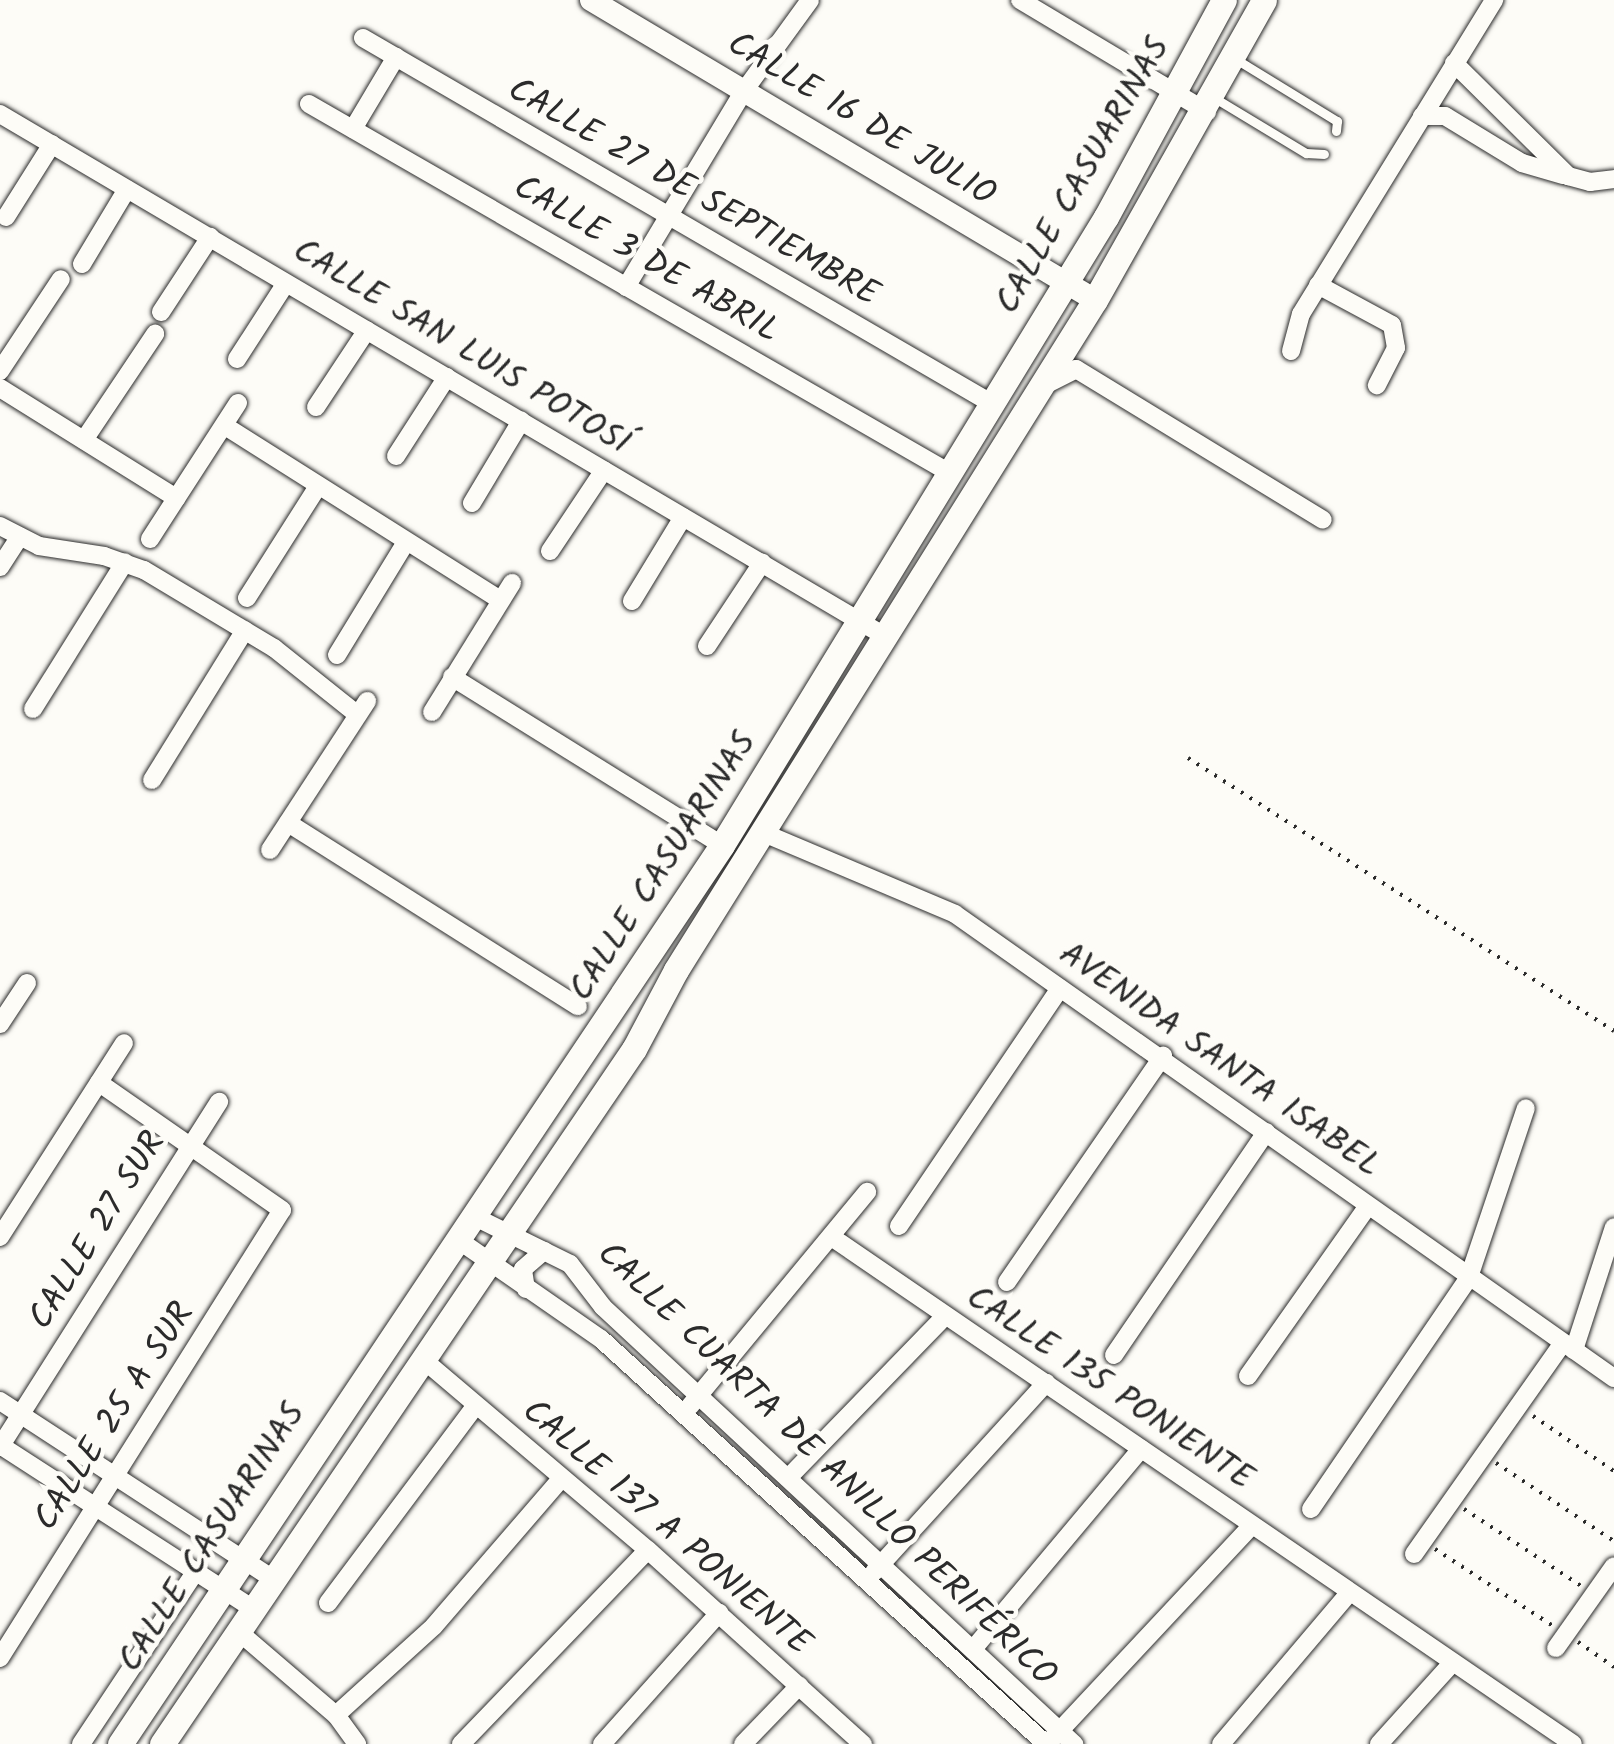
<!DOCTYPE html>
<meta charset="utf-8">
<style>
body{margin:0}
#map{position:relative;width:1614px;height:1744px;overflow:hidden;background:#fdfcf7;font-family:Kalam,sans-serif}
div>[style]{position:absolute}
.path>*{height:4px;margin-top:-2px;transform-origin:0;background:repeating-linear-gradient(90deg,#2b2b2b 0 2.5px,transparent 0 10.5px)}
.roads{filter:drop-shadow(0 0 2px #2b2b2b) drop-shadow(0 0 2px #2b2b2b)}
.service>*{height:9px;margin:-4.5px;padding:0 4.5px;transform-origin:4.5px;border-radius:4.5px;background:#fdfcf7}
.minor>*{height:18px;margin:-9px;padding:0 9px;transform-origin:9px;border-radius:9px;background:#fdfcf7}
.tertiary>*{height:22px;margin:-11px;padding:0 11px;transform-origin:11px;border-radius:11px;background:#fdfcf7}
.secondary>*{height:25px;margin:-12.5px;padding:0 12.5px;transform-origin:12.5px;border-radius:12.5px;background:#fdfcf7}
span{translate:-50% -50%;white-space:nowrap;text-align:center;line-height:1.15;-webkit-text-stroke:9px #fdfcf7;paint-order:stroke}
.street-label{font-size:35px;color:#2b2b2b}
</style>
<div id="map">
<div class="path">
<i style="left:1188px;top:758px;width:506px;rotate:32.65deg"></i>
<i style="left:1533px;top:1416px;width:98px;rotate:34.2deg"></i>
<i style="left:1496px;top:1463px;width:141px;rotate:33.5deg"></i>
<i style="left:1464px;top:1509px;width:140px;rotate:33.3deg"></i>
<i style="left:1435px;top:1549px;width:141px;rotate:33.1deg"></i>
<i style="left:1578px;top:1642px;width:44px;rotate:34.8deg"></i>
</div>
<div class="roads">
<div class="service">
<i style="left:1234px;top:58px;width:121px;rotate:31.5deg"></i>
<i style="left:1337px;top:121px;width:10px;rotate:96deg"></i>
<i style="left:1213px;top:97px;width:109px;rotate:31.1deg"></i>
<i style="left:1306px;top:153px;width:18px;rotate:3deg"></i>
</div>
<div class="minor">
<i style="left:1020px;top:0;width:218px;rotate:30.9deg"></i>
<i style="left:363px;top:38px;width:726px;rotate:30.17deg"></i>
<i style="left:1454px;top:63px;width:161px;rotate:44.7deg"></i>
<i style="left:1568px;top:176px;width:23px;rotate:15deg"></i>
<i style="left:1590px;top:182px;width:24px;rotate:-7deg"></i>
<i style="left:309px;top:104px;width:740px;rotate:29.93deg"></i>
<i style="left:0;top:114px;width:1031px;rotate:30.54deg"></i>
<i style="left:1422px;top:116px;width:23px"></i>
<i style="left:1445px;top:116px;width:90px;rotate:31.4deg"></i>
<i style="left:1522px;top:163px;width:43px;rotate:16.3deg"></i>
<i style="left:353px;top:129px;width:84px;rotate:-59.2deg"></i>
<i style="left:6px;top:217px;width:86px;rotate:-57.8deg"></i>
<i style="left:82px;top:264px;width:87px;rotate:-59deg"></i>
<i style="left:1318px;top:285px;width:84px;rotate:28.4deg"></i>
<i style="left:1392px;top:325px;width:23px;rotate:80deg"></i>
<i style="left:1396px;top:348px;width:42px;rotate:117.2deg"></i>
<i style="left:626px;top:287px;width:229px;rotate:-59deg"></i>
<i style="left:744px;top:91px;width:112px;rotate:-54deg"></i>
<i style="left:161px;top:312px;width:90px;rotate:-56.8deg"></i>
<i style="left:1291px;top:351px;width:38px;rotate:-75deg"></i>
<i style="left:1301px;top:314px;width:369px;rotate:-58.4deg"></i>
<i style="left:237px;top:359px;width:90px;rotate:-57.2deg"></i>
<i style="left:0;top:371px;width:110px;rotate:-56.5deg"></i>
<i style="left:1045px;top:385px;width:35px;rotate:-27deg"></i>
<i style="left:1076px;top:369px;width:289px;rotate:31.4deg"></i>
<i style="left:0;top:388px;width:208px;rotate:32deg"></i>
<i style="left:316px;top:407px;width:92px;rotate:-56.5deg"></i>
<i style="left:225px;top:426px;width:325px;rotate:32.3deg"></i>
<i style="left:84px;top:440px;width:128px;rotate:-56.2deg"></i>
<i style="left:396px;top:456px;width:94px;rotate:-57.2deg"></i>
<i style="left:472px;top:503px;width:96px;rotate:-59.1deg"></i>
<i style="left:0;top:526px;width:44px;rotate:27.1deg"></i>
<i style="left:39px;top:546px;width:66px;rotate:8.7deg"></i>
<i style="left:104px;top:556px;width:42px;rotate:19.3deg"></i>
<i style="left:144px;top:570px;width:152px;rotate:31deg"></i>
<i style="left:274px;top:648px;width:107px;rotate:38.6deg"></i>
<i style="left:150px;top:539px;width:162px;rotate:-57.1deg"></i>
<i style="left:550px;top:551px;width:97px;rotate:-56.3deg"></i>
<i style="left:0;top:567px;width:35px;rotate:-57deg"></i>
<i style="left:247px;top:598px;width:133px;rotate:-57.6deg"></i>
<i style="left:632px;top:601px;width:98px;rotate:-58.7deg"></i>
<i style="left:707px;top:646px;width:100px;rotate:-56.5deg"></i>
<i style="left:337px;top:655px;width:132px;rotate:-58.6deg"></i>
<i style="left:452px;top:677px;width:318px;rotate:31.9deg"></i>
<i style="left:33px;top:709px;width:173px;rotate:-58deg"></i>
<i style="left:432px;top:712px;width:152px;rotate:-58.2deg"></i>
<i style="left:152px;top:780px;width:176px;rotate:-58.2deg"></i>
<i style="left:288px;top:823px;width:343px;rotate:32.3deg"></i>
<i style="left:766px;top:834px;width:205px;rotate:22.9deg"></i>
<i style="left:955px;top:914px;width:806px;rotate:35.15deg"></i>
<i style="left:270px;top:850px;width:178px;rotate:-56.9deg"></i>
<i style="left:0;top:1024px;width:49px;rotate:-56.6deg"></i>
<i style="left:473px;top:1216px;width:108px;rotate:26.3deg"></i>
<i style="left:570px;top:1264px;width:54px;rotate:52.5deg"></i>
<i style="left:603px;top:1307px;width:643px;rotate:42.86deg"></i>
<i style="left:899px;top:1226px;width:287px;rotate:-55.9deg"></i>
<i style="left:0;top:1237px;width:230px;rotate:-57.4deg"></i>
<i style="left:833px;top:1238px;width:896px;rotate:34.36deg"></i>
<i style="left:457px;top:1239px;width:175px;rotate:34.8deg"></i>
<i style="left:601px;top:1339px;width:602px;rotate:42.31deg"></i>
<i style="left:1007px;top:1282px;width:275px;rotate:-55.4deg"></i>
<i style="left:526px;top:1289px;width:20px;rotate:-99deg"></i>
<i style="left:523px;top:1269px;width:28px;rotate:-41deg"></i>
<i style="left:1574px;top:1350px;width:129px;rotate:-72deg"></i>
<i style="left:1114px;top:1355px;width:270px;rotate:-55.7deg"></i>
<i style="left:426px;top:1362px;width:291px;rotate:40.3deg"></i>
<i style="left:648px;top:1550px;width:290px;rotate:42.1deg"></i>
<i style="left:1248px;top:1376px;width:208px;rotate:-54.8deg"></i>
<i style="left:0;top:1401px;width:328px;rotate:33.1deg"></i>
<i style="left:690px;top:1406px;width:278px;rotate:-50.4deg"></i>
<i style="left:0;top:1445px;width:304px;rotate:32.9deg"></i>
<i style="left:0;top:1447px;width:409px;rotate:-57.6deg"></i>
<i style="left:788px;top:1478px;width:224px;rotate:-45.9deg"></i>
<i style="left:1311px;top:1509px;width:281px;rotate:-55.7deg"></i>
<i style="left:1469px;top:1277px;width:178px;rotate:-71.4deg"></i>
<i style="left:1414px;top:1554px;width:258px;rotate:-54.8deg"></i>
<i style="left:874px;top:1572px;width:256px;rotate:-47.7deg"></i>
<i style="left:328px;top:1603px;width:247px;rotate:-53.2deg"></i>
<i style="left:239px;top:1632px;width:128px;rotate:40.6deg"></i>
<i style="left:336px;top:1715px;width:36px;rotate:54deg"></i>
<i style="left:974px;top:1648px;width:260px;rotate:-50deg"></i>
<i style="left:1556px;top:1648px;width:100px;rotate:-54.7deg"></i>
<i style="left:0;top:1658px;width:529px;rotate:-57.81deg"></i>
<i style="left:282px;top:1210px;width:223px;rotate:-145.2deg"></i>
<i style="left:336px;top:1715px;width:132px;rotate:-42.2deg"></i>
<i style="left:434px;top:1626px;width:193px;rotate:-49.2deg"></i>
<i style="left:1051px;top:1740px;width:294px;rotate:-46.9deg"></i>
<i style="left:81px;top:1744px;width:208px;rotate:-56.4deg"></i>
<i style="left:461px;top:1744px;width:269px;rotate:-46.1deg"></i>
<i style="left:602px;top:1744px;width:176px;rotate:-48.2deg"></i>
<i style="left:743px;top:1744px;width:81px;rotate:-46deg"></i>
<i style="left:1221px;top:1744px;width:199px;rotate:-49.7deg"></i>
<i style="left:1379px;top:1744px;width:110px;rotate:-47.9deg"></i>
</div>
<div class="tertiary">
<i style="left:591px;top:0;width:587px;rotate:30.76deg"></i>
</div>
<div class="secondary">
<i style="left:120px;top:1744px;width:1082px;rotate:-56.19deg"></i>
<i style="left:722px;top:845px;width:736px;rotate:-58.56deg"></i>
<i style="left:1106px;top:217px;width:247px;rotate:-61.5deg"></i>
<i style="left:162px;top:1744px;width:840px;rotate:-55.82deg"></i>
<i style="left:634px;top:1049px;width:89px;rotate:-62deg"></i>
<i style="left:676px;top:970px;width:790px;rotate:-57.98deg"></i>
<i style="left:1095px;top:300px;width:344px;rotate:-60.6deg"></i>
</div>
</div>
<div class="street-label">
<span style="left:861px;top:120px;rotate:31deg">CALLE 16 DE JULIO</span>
<span style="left:1084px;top:176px;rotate:-60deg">CALLE CASUARINAS</span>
<span style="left:693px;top:193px;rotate:30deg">CALLE 27 DE SEPTIEMBRE</span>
<span style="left:646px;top:260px;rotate:30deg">CALLE 3 DE ABRIL</span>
<span style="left:461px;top:348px;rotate:31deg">CALLE SAN LUIS POTOSÍ</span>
<span style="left:664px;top:867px;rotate:-57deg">CALLE CASUARINAS</span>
<span style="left:1219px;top:1061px;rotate:35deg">AVENIDA SANTA ISABEL</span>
<span style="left:98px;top:1231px;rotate:-58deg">CALLE 27 SUR</span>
<span style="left:1109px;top:1389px;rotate:34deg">CALLE 135 PONIENTE</span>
<span style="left:115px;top:1417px;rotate:-57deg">CALLE 25 A SUR</span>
<span style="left:826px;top:1465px;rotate:44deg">CALLE CUARTA DE ANILLO PERIFÉRICO</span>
<span style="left:666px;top:1528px;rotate:41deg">CALLE 137 A PONIENTE</span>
<span style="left:213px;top:1538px;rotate:-57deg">CALLE CASUARINAS</span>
</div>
</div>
